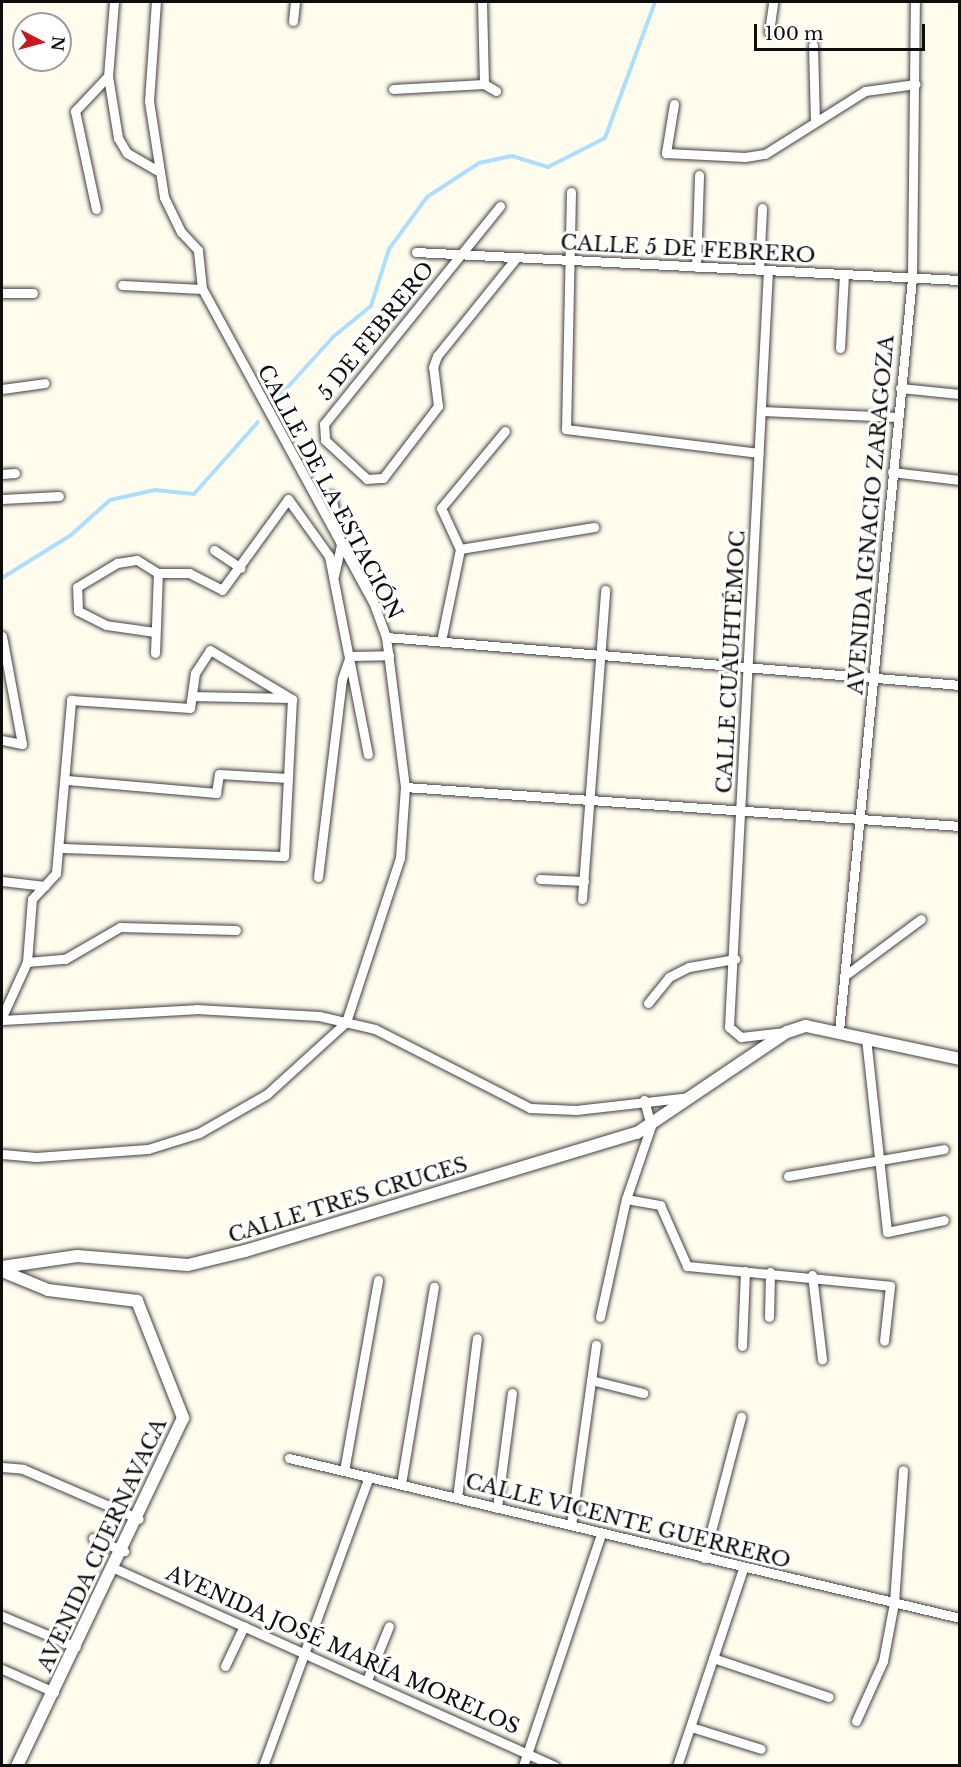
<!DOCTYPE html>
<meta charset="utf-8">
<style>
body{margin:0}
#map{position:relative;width:961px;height:1767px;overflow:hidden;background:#fffcee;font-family:"Libre Baskerville",serif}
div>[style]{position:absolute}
.stream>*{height:4px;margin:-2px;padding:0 2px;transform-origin:2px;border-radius:2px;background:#acdffd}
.roads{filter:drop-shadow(0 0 2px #404040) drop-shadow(0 0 2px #404040)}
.minor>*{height:9px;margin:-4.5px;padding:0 4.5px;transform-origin:4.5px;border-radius:4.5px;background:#fff}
.tertiary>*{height:12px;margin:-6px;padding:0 6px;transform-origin:6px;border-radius:6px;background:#fff}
span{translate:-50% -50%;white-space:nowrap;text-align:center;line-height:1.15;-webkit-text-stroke:6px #fff;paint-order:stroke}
.street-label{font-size:21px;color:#0d0d0d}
.frame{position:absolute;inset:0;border:3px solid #0d0d0d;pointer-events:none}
.north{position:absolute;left:12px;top:12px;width:60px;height:60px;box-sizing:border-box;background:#fff;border:2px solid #9e9e9e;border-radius:50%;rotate:96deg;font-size:16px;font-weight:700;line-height:24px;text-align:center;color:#0d0d0d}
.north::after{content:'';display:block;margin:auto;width:21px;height:27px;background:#cc171f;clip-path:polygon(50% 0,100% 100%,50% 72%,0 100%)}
.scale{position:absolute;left:754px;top:24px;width:171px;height:27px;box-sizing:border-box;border:3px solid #0d0d0d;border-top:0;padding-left:8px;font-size:18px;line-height:21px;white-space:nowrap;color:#0d0d0d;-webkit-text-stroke:4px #fff;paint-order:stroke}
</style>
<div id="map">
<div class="stream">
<i style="left:268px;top:409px;width:97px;rotate:-47.9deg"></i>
<i style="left:333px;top:337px;width:49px;rotate:-39.2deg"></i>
<i style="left:371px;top:306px;width:60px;rotate:-72.5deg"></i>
<i style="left:389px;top:249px;width:64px;rotate:-53.8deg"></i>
<i style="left:427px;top:197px;width:62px;rotate:-33.2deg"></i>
<i style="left:479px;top:163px;width:34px;rotate:-12deg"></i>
<i style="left:512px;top:156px;width:38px;rotate:17deg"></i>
<i style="left:548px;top:167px;width:64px;rotate:-27deg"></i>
<i style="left:605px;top:138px;width:145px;rotate:-69.8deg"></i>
<i style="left:2px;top:578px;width:81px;rotate:-31.9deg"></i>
<i style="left:71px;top:535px;width:52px;rotate:-41.9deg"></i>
<i style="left:110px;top:500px;width:46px;rotate:-12.5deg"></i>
<i style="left:155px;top:490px;width:39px;rotate:6deg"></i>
<i style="left:194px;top:494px;width:96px;rotate:-48.4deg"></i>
</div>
<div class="roads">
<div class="minor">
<i style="left:114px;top:2px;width:74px;rotate:94.6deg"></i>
<i style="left:108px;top:76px;width:63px;rotate:80.8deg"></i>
<i style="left:118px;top:138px;width:17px;rotate:59deg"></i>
<i style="left:127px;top:153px;width:34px;rotate:30deg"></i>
<i style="left:482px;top:2px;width:82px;rotate:88.6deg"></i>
<i style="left:484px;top:84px;width:14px;rotate:30deg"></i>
<i style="left:293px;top:21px;width:19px;rotate:-84deg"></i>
<i style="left:769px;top:32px;width:30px;rotate:-82deg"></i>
<i style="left:813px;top:45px;width:75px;rotate:88.5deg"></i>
<i style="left:393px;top:89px;width:91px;rotate:-3.1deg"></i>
<i style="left:674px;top:104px;width:50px;rotate:99.3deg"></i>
<i style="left:666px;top:153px;width:79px;rotate:2.9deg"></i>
<i style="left:745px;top:157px;width:20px;rotate:-9deg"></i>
<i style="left:765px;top:154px;width:118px;rotate:-32.2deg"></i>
<i style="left:865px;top:91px;width:51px;rotate:-7.8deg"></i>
<i style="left:571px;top:192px;width:237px;rotate:91.2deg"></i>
<i style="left:566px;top:429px;width:194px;rotate:7.1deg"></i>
<i style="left:500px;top:206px;width:280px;rotate:128.9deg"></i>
<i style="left:324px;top:424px;width:16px;rotate:86deg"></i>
<i style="left:325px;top:440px;width:57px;rotate:42.9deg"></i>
<i style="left:367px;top:479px;width:16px;rotate:-4deg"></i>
<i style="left:383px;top:478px;width:91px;rotate:-52.6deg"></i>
<i style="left:438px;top:406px;width:39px;rotate:-97deg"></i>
<i style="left:433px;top:367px;width:12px;rotate:-70deg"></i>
<i style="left:437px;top:356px;width:126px;rotate:-51.1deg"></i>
<i style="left:96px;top:209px;width:100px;rotate:-102.1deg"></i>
<i style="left:75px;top:111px;width:48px;rotate:-46.7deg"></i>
<i style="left:416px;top:252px;width:545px;rotate:2.95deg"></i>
<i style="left:696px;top:267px;width:92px;rotate:-88.1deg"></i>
<i style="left:759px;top:270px;width:62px;rotate:-87.2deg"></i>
<i style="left:768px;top:270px;width:758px;rotate:92.95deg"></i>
<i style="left:729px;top:1027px;width:16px;rotate:40deg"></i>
<i style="left:741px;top:1037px;width:44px;rotate:-6.5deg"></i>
<i style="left:122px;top:285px;width:80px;rotate:2.9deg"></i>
<i style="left:2px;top:293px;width:31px"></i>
<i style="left:840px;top:348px;width:73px;rotate:-86.9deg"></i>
<i style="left:900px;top:388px;width:60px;rotate:5.7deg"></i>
<i style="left:2px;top:389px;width:43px;rotate:-7.9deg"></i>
<i style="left:762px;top:411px;width:135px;rotate:2.5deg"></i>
<i style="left:892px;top:472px;width:68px;rotate:6.7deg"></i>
<i style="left:2px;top:474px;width:13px;rotate:-4deg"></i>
<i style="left:331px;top:495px;width:51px;rotate:78.7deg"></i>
<i style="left:341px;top:545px;width:31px;rotate:103deg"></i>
<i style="left:2px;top:499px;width:57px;rotate:-3deg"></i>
<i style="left:460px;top:549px;width:136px;rotate:-9.3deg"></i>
<i style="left:214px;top:550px;width:32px;rotate:34deg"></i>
<i style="left:155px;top:632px;width:49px;rotate:-171.9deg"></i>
<i style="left:106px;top:625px;width:31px;rotate:-153deg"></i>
<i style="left:78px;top:611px;width:24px;rotate:-92deg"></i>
<i style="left:77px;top:587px;width:47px;rotate:-31deg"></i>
<i style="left:117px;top:563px;width:20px;rotate:-9deg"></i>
<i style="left:137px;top:560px;width:25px;rotate:32deg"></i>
<i style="left:158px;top:573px;width:31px"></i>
<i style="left:189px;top:573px;width:37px;rotate:27deg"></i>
<i style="left:222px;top:590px;width:112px;rotate:-54deg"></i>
<i style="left:288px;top:499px;width:70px;rotate:54.3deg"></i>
<i style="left:329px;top:556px;width:202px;rotate:78.9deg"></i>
<i style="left:2px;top:636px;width:110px;rotate:79.5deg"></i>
<i style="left:22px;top:744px;width:20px;rotate:-169deg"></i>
<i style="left:386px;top:637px;width:576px;rotate:4.78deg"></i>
<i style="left:441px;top:641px;width:94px;rotate:-78.3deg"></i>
<i style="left:460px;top:549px;width:45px;rotate:-114.9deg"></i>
<i style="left:441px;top:508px;width:100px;rotate:-50.3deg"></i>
<i style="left:155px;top:653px;width:80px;rotate:-87.9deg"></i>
<i style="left:193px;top:696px;width:96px;rotate:1.2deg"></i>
<i style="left:67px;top:780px;width:150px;rotate:5deg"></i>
<i style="left:216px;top:793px;width:19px;rotate:-81deg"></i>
<i style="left:219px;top:774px;width:69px;rotate:3.3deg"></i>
<i style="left:405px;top:787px;width:556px;rotate:4.02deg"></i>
<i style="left:61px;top:848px;width:223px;rotate:2.1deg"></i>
<i style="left:284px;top:856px;width:157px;rotate:-87.1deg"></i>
<i style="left:318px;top:877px;width:199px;rotate:-83.1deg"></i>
<i style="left:342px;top:679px;width:24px;rotate:-71deg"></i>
<i style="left:350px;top:656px;width:39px;rotate:-1deg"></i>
<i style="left:540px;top:879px;width:44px;rotate:2.6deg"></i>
<i style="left:2px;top:881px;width:43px;rotate:6.6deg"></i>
<i style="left:582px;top:899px;width:310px;rotate:-85.7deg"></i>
<i style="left:27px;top:962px;width:38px;rotate:-5deg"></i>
<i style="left:65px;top:959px;width:64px;rotate:-30.2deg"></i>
<i style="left:120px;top:927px;width:116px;rotate:1.5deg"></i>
<i style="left:847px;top:974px;width:92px;rotate:-36.6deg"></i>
<i style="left:648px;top:1003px;width:33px;rotate:-51deg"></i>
<i style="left:669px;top:977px;width:22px;rotate:-27deg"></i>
<i style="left:689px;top:967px;width:47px;rotate:-9.9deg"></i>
<i style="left:2px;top:1017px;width:60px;rotate:-65.6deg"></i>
<i style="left:27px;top:962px;width:63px;rotate:-85.5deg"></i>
<i style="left:32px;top:899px;width:35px;rotate:-47deg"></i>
<i style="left:56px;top:873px;width:174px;rotate:-85deg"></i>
<i style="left:71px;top:700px;width:119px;rotate:3.8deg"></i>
<i style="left:190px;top:708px;width:35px;rotate:-82deg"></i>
<i style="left:195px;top:673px;width:27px;rotate:-57deg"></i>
<i style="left:210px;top:650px;width:96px;rotate:30.9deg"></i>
<i style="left:2px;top:1020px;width:194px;rotate:-3.2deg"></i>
<i style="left:196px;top:1009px;width:123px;rotate:3.3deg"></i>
<i style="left:319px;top:1016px;width:57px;rotate:13.1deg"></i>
<i style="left:375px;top:1029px;width:174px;rotate:27deg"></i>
<i style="left:530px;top:1108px;width:46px;rotate:2.5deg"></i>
<i style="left:576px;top:1110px;width:115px;rotate:-6.5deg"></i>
<i style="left:839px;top:1031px;width:757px;rotate:-84.46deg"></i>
<i style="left:912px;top:278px;width:276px;rotate:-89.4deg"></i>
<i style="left:866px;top:1038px;width:195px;rotate:83.8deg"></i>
<i style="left:887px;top:1232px;width:58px;rotate:-11.9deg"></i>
<i style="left:2px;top:1154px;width:34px;rotate:5deg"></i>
<i style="left:36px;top:1157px;width:112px;rotate:-4.1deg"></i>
<i style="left:148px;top:1149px;width:53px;rotate:-17.4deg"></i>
<i style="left:199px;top:1133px;width:78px;rotate:-29.8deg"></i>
<i style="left:267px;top:1094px;width:107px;rotate:-42.3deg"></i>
<i style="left:346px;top:1022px;width:173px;rotate:-71.8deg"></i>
<i style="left:400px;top:858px;width:71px;rotate:-86deg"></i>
<i style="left:405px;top:787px;width:151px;rotate:-97.2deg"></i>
<i style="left:386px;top:637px;width:37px;rotate:-110deg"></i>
<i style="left:373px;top:602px;width:357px;rotate:-118.6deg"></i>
<i style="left:202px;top:289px;width:39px;rotate:-96deg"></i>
<i style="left:198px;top:250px;width:25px;rotate:-133deg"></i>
<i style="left:181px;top:232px;width:39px;rotate:-116deg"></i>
<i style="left:164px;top:197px;width:97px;rotate:-98.9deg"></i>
<i style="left:149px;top:101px;width:99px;rotate:-86deg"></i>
<i style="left:788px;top:1176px;width:158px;rotate:-9.8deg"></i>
<i style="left:626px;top:1199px;width:35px;rotate:10deg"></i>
<i style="left:660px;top:1205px;width:67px;rotate:66.1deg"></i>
<i style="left:687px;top:1266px;width:204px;rotate:5.6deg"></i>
<i style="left:890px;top:1286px;width:55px;rotate:96.2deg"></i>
<i style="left:812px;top:1275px;width:85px;rotate:83.2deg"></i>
<i style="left:600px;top:1317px;width:121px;rotate:-77.6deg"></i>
<i style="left:626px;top:1199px;width:77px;rotate:-71.1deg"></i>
<i style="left:651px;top:1126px;width:27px;rotate:-105deg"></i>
<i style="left:769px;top:1317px;width:45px;rotate:-88.7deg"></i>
<i style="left:742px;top:1346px;width:75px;rotate:-87.7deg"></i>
<i style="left:591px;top:1380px;width:54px;rotate:14deg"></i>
<i style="left:289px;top:1458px;width:690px;rotate:13.41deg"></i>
<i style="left:2px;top:1467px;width:21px;rotate:5deg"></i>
<i style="left:23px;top:1469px;width:126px;rotate:23.3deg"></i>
<i style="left:344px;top:1471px;width:194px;rotate:-79.9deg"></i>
<i style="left:401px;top:1484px;width:200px;rotate:-80.5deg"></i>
<i style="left:457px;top:1498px;width:161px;rotate:-82.9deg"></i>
<i style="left:497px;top:1508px;width:116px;rotate:-82.6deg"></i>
<i style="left:571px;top:1525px;width:182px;rotate:-82.1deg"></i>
<i style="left:93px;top:1538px;width:34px;rotate:23deg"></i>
<i style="left:704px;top:1558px;width:146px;rotate:-75.3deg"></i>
<i style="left:116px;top:1569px;width:481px;rotate:24.2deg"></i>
<i style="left:2px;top:1616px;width:80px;rotate:22.7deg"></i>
<i style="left:713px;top:1658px;width:122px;rotate:18.6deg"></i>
<i style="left:225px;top:1666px;width:44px;rotate:-64.6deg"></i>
<i style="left:2px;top:1669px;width:57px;rotate:23.9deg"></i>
<i style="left:367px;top:1680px;width:58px;rotate:-67.8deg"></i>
<i style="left:856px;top:1721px;width:66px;rotate:-65.8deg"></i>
<i style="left:883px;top:1661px;width:59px;rotate:-79.3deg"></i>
<i style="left:894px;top:1603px;width:133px;rotate:-86.1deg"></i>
<i style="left:691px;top:1727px;width:73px;rotate:17.4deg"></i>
<i style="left:263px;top:1766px;width:308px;rotate:-69.9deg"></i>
<i style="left:523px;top:1766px;width:245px;rotate:-71.4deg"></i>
<i style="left:677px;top:1766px;width:208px;rotate:-71.5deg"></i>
</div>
<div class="tertiary">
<i style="left:2px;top:1267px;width:76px;rotate:-8.3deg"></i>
<i style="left:77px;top:1256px;width:111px;rotate:4.6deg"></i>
<i style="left:188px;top:1265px;width:59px;rotate:-13.8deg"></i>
<i style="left:245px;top:1251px;width:409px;rotate:-16.8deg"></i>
<i style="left:637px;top:1133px;width:181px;rotate:-34deg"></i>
<i style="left:787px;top:1032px;width:20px;rotate:-18deg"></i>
<i style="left:806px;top:1026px;width:157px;rotate:12.1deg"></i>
<i style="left:2px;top:1271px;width:50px;rotate:22.4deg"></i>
<i style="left:48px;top:1290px;width:90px;rotate:7deg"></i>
<i style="left:137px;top:1301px;width:126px;rotate:68.5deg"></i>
<i style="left:183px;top:1418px;width:386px;rotate:115.5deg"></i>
</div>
</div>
<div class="street-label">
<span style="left:688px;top:249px;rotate:3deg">CALLE 5 DE FEBRERO</span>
<span style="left:376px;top:331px;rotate:-51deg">5 DE FEBRERO</span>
<span style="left:330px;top:492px;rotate:62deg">CALLE DE LA ESTACIÓN</span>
<span style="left:871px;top:515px;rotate:-85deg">AVENIDA IGNACIO ZARAGOZA</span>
<span style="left:731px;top:662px;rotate:-87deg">CALLE CUAUHTÉMOC</span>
<span style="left:348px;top:1200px;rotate:-17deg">CALLE TRES CRUCES</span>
<span style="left:628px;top:1521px;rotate:14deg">CALLE VICENTE GUERRERO</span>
<span style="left:102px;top:1545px;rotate:-65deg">AVENIDA CUERNAVACA</span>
<span style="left:343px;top:1650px;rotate:24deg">AVENIDA JOSÉ MARÍA MORELOS</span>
</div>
<div class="frame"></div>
<div class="north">N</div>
<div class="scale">100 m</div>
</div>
